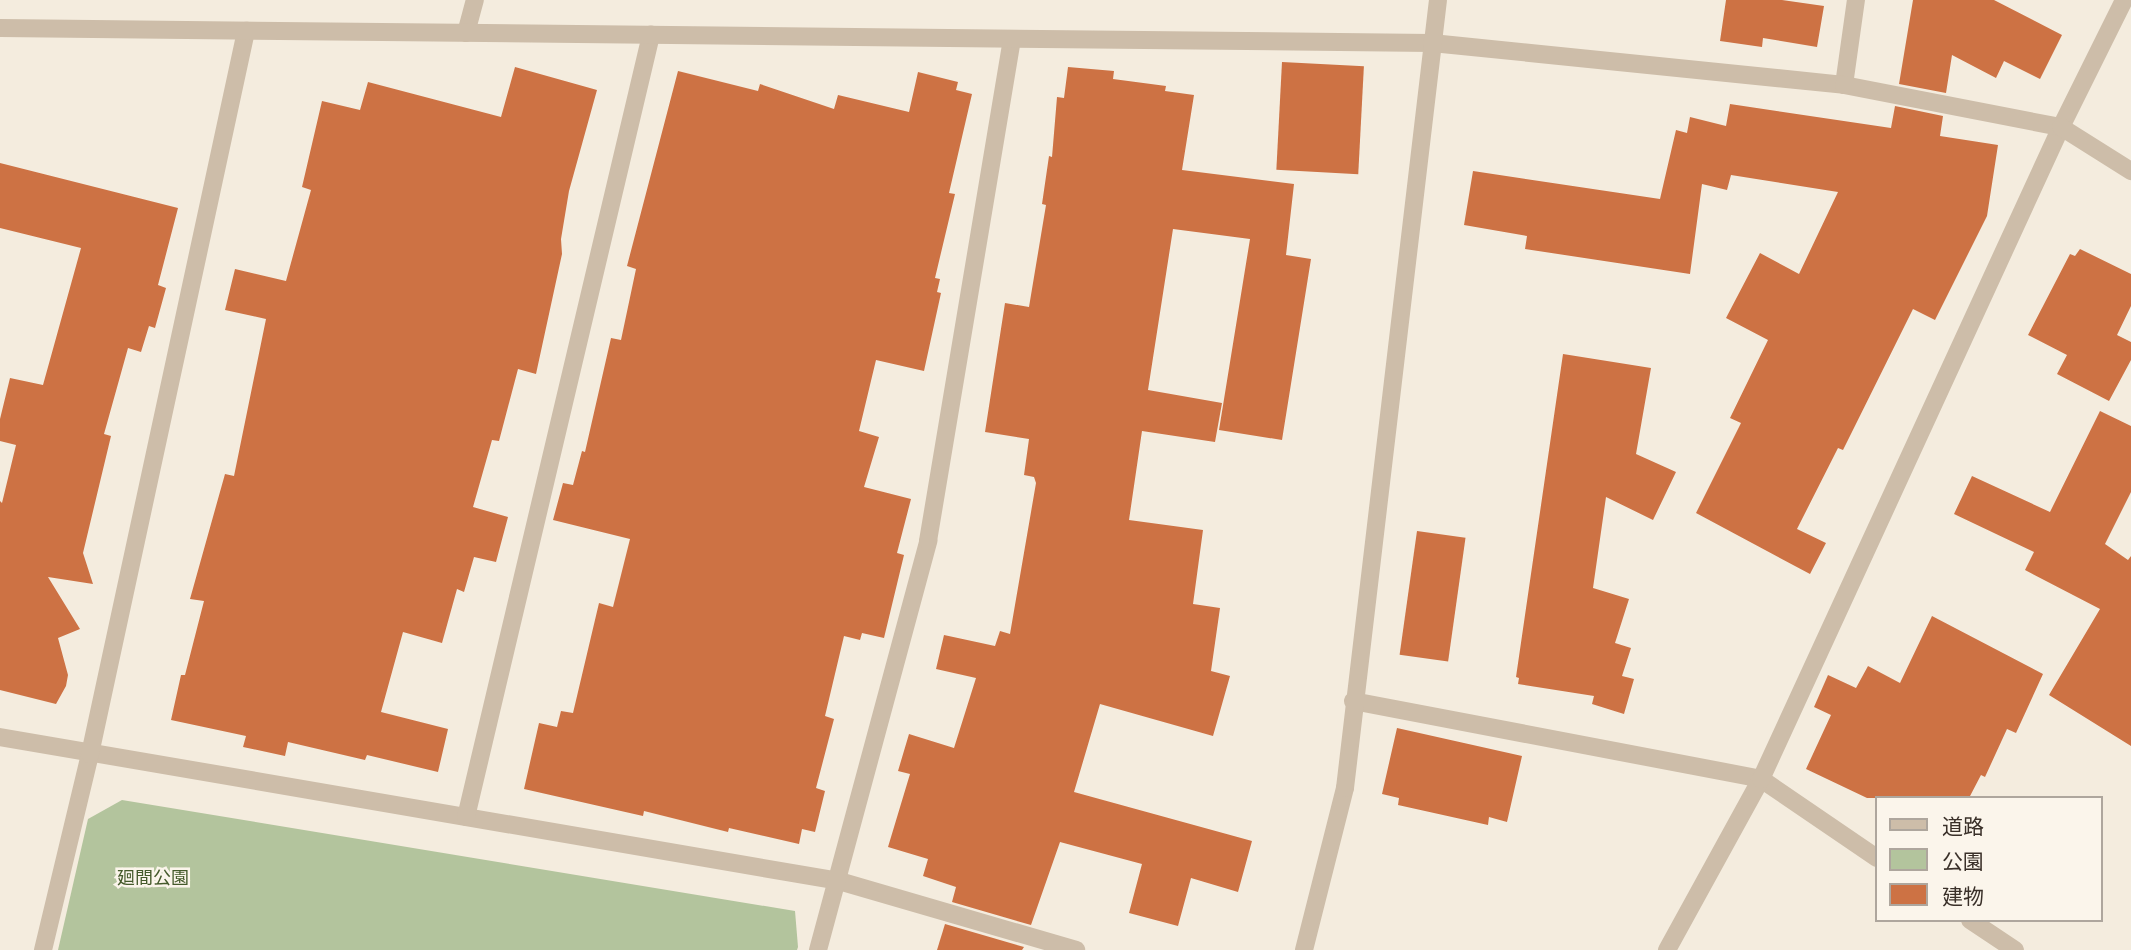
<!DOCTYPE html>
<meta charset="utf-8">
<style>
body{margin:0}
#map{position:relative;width:2131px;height:950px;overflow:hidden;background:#f4ecde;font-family:Roboto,"Noto Sans JP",sans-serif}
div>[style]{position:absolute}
.green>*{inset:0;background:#b3c49d}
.building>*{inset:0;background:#cd7244;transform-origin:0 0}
.minor>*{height:18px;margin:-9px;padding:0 9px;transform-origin:9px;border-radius:9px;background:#cdbda9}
.tertiary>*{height:18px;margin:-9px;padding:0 9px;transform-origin:9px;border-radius:9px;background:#cdbda9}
span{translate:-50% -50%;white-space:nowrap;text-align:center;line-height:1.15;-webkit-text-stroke:5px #fbf5eb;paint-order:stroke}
.park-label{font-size:18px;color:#455a2b}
.legend{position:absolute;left:1875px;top:796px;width:228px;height:126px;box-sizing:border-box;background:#fbf5eb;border:2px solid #aea69d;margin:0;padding:9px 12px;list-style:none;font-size:21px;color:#3a3029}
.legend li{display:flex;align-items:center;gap:14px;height:35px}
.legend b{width:35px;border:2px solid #aea69d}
</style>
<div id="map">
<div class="green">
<i style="clip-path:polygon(122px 800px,795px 911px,798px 947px,797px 950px,58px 950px,88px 819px)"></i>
</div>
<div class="building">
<i style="clip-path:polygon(1726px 0,1782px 0,1824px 6px,1817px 47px,1763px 38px,1762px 47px,1720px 41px)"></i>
<i style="clip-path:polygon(1913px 0,1994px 0,2062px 35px,2040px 79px,2004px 61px,1996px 78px,1952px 55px,1946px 93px,1899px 84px)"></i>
<i style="left:1282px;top:62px;width:82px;height:108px;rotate:3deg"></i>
<i style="clip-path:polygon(515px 67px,597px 90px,569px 191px,561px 239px,562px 254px,536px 374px,518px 369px,499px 441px,492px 440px,473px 507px,508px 517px,496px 562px,474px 557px,464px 592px,457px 589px,442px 643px,403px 632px,381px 712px,448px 729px,438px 772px,367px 755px,365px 760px,288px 742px,285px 756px,243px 747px,246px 736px,171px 720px,181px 675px,185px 675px,204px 601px,190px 599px,225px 474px,234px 476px,266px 319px,225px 310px,235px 269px,286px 281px,311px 190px,302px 187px,322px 101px,360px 110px,368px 82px,501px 117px)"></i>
<i style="clip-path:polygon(1068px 67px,1114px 71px,1113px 79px,1166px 86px,1165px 91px,1194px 95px,1182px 170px,1294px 184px,1286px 255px,1311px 259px,1282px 440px,1219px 430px,1250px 239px,1173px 229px,1148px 390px,1222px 403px,1215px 442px,1142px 431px,1129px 520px,1203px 530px,1193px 604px,1220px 608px,1211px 671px,1230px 676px,1213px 736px,1100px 704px,1074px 792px,1252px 841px,1238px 892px,1191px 878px,1178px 926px,1129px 913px,1142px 864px,1060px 842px,1031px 925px,952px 902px,956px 887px,923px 876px,928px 859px,888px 847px,910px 774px,898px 771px,909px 734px,954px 748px,976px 678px,936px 669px,944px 635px,995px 646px,1000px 631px,1010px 634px,1036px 483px,1034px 477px,1024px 475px,1029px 439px,985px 432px,1005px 303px,1029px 307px,1046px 205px,1042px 204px,1049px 156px,1052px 157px,1057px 97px,1064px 98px)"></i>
<i style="clip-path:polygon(678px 71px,758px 91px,760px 84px,834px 109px,838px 95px,909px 112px,918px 72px,958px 82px,956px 90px,972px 94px,949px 193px,955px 194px,935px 278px,940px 279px,937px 292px,941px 293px,924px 371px,876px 360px,859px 431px,879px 437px,864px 487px,911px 499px,897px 553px,904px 555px,884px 638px,862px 633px,860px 640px,844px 636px,825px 716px,834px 719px,816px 788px,825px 791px,815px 832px,802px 829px,799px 844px,729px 828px,728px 832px,644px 811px,643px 816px,524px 789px,539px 723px,557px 727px,561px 711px,573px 713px,599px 603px,613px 607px,630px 539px,553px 520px,563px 483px,573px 485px,582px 451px,585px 452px,611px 338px,621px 340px,636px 269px,627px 266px)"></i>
<i style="clip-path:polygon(1730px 104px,1891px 128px,1895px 106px,1943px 116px,1940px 136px,1998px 145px,1987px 216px,1935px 320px,1913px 309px,1843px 450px,1838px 448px,1797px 529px,1826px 543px,1810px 574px,1696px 513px,1741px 423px,1730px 418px,1768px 340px,1726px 318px,1760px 253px,1799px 274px,1838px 192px,1731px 175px,1727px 190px,1702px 184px,1690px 274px,1525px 249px,1527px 236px,1464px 225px,1473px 171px,1660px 199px,1676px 130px,1687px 133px,1690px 117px,1726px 126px)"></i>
<i style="clip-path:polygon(0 163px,178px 208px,158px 285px,166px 288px,155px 328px,149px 326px,141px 352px,128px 348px,104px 434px,111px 436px,83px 553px,93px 584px,48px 577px,80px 629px,58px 638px,68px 675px,66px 686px,56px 704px,0 690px,0 501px,2px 503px,16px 445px,0 441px,0 419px,10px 378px,43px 385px,81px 248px,0 228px)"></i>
<i style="clip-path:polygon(2080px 249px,2131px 274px,2131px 306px,2117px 335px,2131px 342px,2131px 360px,2109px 401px,2057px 374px,2067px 355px,2028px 335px,2070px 254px,2075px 256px)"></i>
<i style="clip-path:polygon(1563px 354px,1651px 368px,1636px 454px,1676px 472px,1653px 520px,1606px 497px,1593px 588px,1629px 599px,1615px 643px,1631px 648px,1622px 676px,1634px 679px,1624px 714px,1592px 704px,1594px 696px,1518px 684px,1519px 678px,1516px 677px)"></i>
<i style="clip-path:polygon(2100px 411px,2131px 426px,2131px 492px,2105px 544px,2128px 560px,2131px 556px,2131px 746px,2049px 695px,2100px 609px,2025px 570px,2034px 552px,1954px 514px,1972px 476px,2050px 512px)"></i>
<i style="left:1417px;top:531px;width:49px;height:125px;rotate:8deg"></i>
<i style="clip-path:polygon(1932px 616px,2043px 674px,2016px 733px,2007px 729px,1985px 777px,1981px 775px,1969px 798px,1867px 798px,1806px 769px,1831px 715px,1814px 707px,1828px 675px,1856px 688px,1868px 666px,1900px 683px)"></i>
<i style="clip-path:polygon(1397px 728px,1522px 756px,1507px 822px,1489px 817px,1488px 825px,1398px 805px,1399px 798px,1382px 794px)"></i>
<i style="clip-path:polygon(945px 924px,1024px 947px,1022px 950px,937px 950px)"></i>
</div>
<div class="minor">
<i style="left:466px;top:33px;width:34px;rotate:-75deg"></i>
<i style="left:1844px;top:85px;width:86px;rotate:-82deg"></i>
<i style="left:1353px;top:701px;width:415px;rotate:10.8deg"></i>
<i style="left:1761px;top:779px;width:140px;rotate:34.3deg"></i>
<i style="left:0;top:737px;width:851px;rotate:9.74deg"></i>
<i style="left:839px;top:881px;width:247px;rotate:16.2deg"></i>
<i style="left:466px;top:817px;width:804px;rotate:-76.69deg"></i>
<i style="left:1970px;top:920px;width:54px;rotate:33.7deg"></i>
<i style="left:43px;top:950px;width:202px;rotate:-76.5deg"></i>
<i style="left:90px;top:754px;width:740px;rotate:-77.82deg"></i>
<i style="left:818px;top:950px;width:424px;rotate:-74.9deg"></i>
<i style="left:928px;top:541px;width:509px;rotate:-80.5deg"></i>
<i style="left:1667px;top:950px;width:195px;rotate:-61.2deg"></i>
<i style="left:1761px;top:779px;width:718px;rotate:-65.29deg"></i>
<i style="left:2061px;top:127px;width:142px;rotate:-63.6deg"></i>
</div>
<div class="tertiary">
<i style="left:0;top:28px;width:1432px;rotate:0.6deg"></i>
<i style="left:1432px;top:43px;width:414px;rotate:5.8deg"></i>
<i style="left:1844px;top:85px;width:221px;rotate:11deg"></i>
<i style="left:2061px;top:127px;width:83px;rotate:32.2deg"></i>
<i style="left:1304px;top:950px;width:167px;rotate:-75.8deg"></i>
<i style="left:1345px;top:788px;width:793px;rotate:-83.27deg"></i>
</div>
<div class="park-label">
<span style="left:153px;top:878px">廻間公園</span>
</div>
<ul class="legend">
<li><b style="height:9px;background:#cdbda9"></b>道路</li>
<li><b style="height:19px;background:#b3c49d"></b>公園</li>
<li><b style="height:19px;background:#cd7244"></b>建物</li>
</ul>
</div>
